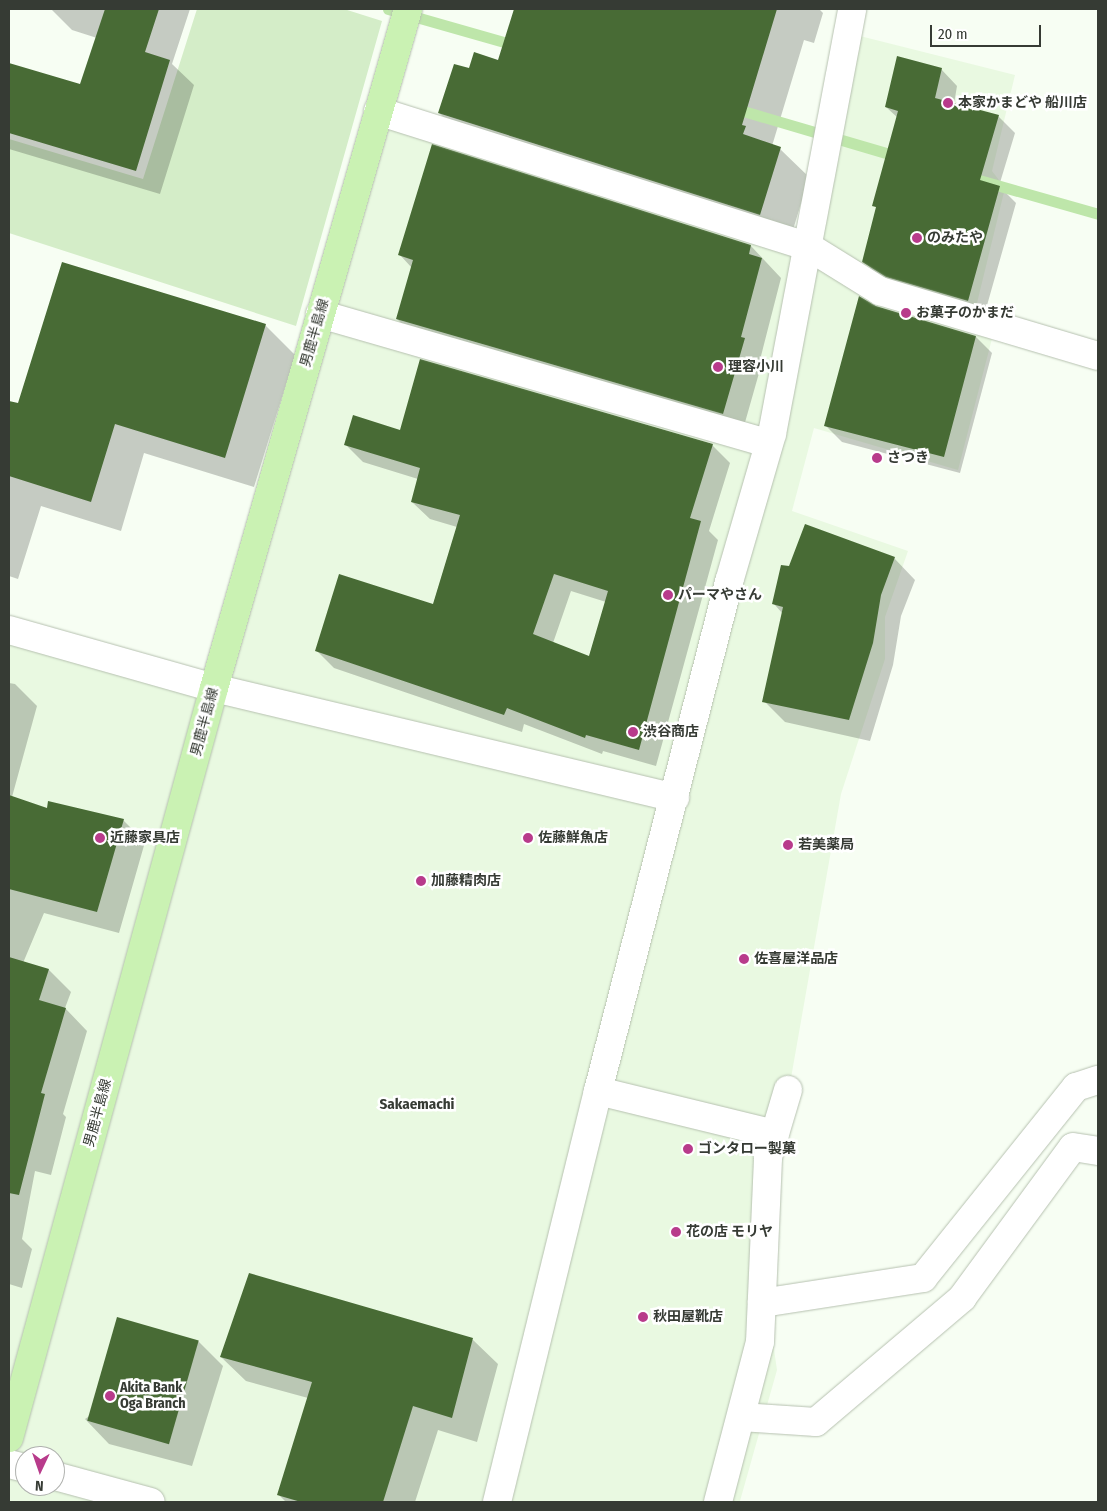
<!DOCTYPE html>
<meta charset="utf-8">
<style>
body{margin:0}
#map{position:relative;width:1107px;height:1511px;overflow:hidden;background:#f7fef3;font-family:"Fira Sans Condensed","Noto Sans JP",sans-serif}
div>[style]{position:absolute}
.built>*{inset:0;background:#e9f9e1}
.green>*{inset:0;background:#d4edc8}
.shadow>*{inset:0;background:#0003}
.stream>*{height:11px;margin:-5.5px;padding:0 5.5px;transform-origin:5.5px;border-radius:5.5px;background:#bee6aa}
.building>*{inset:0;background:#486b35;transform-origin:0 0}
.roads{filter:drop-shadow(0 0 1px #b6c1b0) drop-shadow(0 0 1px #b6c1b0)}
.minor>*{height:28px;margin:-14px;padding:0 14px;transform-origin:14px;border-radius:14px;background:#fff}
.major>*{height:28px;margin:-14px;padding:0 14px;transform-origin:14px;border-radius:14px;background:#caf2b3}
.dots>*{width:14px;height:14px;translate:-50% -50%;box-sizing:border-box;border:2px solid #fff;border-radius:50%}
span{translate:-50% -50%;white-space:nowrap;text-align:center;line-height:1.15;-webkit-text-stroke:5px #fff;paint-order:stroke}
.poi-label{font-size:14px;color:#363b34;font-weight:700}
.left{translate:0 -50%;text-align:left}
.street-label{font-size:14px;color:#363b34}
.neighbourhood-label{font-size:15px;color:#363b34;font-weight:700}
.frame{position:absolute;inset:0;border:10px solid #363b34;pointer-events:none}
.north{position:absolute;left:15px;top:1446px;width:50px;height:50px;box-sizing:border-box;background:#fff;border:1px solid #afb1ae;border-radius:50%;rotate:183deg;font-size:14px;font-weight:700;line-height:20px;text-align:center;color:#363b34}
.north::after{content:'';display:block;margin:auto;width:18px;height:22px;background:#b83b8b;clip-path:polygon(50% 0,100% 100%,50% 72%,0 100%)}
.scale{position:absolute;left:930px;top:25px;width:111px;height:22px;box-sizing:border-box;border:2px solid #363b34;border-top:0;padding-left:6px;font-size:15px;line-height:18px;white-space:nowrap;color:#363b34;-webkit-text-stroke:4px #fff;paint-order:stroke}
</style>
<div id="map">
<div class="built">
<i style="clip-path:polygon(evenodd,848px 33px,1015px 75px,992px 171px,1005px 188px,977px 303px,995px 327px,958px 470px,814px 428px,792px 511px,908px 551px,885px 617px,885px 659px,841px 794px,760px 1254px,777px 1370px,740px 1501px,9px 1502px,9px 630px,214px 688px,378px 111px,809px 247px,848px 33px,25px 1456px,55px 1456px,55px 1486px,25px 1486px,25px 1456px)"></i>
</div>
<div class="green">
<i style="clip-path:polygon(197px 9px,344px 9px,382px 21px,296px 326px,9px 233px,9px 139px,143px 179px)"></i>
</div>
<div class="shadow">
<i style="clip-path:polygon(51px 9px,190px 9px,172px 64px,194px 85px,160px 194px,9px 149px,9px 64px,81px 86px,97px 38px,72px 30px)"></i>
<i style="clip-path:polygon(515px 9px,819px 9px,823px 13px,814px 43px,804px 40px,772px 146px,780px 149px,809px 177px,789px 243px,467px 141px,439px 113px,469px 70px,499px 62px)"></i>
<i style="clip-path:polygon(941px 69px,957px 86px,954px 104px,998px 116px,1015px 133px,999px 186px,1016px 203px,984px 316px,880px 278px,864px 261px,877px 208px,874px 205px,898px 118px,886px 107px)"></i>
<i style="clip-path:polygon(433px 146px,751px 246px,781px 278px,761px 356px,763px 359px,742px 433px,416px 338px,397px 319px,412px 268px,400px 255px)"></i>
<i style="clip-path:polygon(875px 307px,976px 337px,992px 353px,960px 473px,842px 442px,826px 426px)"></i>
<i style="clip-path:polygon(265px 325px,295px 355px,254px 487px,144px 453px,121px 531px,41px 506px,18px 579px,9px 576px,9px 402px,19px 405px)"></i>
<i style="clip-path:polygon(evenodd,400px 431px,712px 445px,730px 463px,709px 531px,718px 540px,656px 766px,603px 751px,602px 754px,524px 724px,522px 732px,334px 668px,316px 650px,433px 605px,457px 527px,430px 519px,412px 502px,418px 479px,363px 462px,345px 444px,400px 431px,571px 591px,606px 602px,589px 657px,553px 643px,571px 591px)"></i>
<i style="clip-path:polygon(894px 558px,915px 580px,901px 616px,893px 665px,870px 741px,785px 722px,764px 701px,783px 614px,774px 604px,790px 568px)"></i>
<i style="clip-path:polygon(9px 683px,15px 684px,37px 706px,12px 797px,48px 810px,123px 820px,145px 842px,119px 933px,44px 913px,23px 963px,49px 970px,71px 992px,65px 1008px,87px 1031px,63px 1114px,66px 1117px,51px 1175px,35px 1171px,22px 1239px,32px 1249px,22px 1288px,9px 1284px)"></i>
<i style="clip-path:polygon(250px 1275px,473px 1340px,498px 1364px,477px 1442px,438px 1430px,415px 1502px,286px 1502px,279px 1495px,308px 1398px,246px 1381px,221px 1357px)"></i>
<i style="clip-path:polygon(198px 1341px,223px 1366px,192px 1466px,109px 1444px,85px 1419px)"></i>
</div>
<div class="stream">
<i style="left:388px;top:9px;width:135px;rotate:15.9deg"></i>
<i style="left:733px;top:108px;width:174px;rotate:16.4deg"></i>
<i style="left:965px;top:176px;width:138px;rotate:15.9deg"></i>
</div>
<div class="building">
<i style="clip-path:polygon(105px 9px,159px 9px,145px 52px,170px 60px,136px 171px,9px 133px,9px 63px,80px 84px)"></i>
<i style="clip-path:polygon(514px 9px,777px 9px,742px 125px,746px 126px,743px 134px,781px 147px,760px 215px,438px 113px,454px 64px,469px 68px,474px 52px,498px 60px)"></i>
<i style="clip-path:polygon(897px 56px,942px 68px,935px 98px,999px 115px,980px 180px,1000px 186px,968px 301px,886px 277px,862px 262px,876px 207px,872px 206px,898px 111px,885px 107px)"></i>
<i style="clip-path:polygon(432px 144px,751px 245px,749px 254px,762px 258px,741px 337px,745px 338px,723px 414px,396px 319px,413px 260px,398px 255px)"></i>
<i style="clip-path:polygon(62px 262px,266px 324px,225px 458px,115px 424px,91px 502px,9px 476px,9px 401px,18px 403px)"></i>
<i style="clip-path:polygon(859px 296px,876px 306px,976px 336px,944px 457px,824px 426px)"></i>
<i style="clip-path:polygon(evenodd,420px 359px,713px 444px,690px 518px,701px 521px,639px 750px,586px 735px,585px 738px,507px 708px,504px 715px,315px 651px,339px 574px,433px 604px,460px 515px,411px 502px,420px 468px,344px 445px,353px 415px,400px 430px,420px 359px,554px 574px,608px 591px,589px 656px,533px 634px,554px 574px)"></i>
<i style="clip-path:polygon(805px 524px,895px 557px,881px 595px,873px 643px,849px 720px,762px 702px,783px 607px,772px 604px,781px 565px,789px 566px)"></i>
<i style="clip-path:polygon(9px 795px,47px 808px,48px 801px,124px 819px,97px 912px,9px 889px)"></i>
<i style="clip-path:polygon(9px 957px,49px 969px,39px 1000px,66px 1008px,41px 1093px,45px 1094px,19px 1195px,9px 1193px)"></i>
<i style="clip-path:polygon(249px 1273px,473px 1338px,452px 1418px,413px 1406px,383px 1502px,301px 1502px,277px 1495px,312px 1382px,220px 1357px)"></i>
<i style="left:117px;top:1317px;width:85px;height:108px;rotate:16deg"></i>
</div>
<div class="roads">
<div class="minor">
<i style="left:378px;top:111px;width:452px;rotate:17.5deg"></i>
<i style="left:809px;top:247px;width:84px;rotate:31.8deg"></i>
<i style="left:880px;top:291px;width:227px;rotate:16.6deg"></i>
<i style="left:320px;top:314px;width:467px;rotate:16.1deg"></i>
<i style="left:9px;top:630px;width:213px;rotate:15.8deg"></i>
<i style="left:214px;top:688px;width:474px;rotate:13.4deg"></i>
<i style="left:598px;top:1091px;width:182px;rotate:13.7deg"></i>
<i style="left:762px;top:1303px;width:163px;rotate:-8.8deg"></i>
<i style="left:923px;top:1278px;width:245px;rotate:-51.3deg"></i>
<i style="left:1076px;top:1087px;width:23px;rotate:-18deg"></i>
<i style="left:741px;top:1417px;width:75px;rotate:3.8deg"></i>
<i style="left:816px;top:1422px;width:192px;rotate:-40.3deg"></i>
<i style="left:962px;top:1298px;width:187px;rotate:-53.7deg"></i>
<i style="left:1073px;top:1147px;width:25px;rotate:9deg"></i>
<i style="left:9px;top:1464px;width:16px;rotate:14deg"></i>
<i style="left:55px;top:1476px;width:99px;rotate:15.2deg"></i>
<i style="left:497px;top:1502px;width:423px;rotate:-76.2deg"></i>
<i style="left:598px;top:1091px;width:526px;rotate:-75.57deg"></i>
<i style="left:729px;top:582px;width:154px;rotate:-73.8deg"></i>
<i style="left:772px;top:434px;width:432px;rotate:-79.3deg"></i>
<i style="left:718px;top:1502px;width:165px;rotate:-75.3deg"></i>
<i style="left:760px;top:1342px;width:185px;rotate:-87.5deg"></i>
<i style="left:768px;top:1157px;width:70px;rotate:-73.4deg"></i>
</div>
<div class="major">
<i style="left:9px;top:1438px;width:778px;rotate:-74.71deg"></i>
<i style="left:214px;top:688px;width:706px;rotate:-74.05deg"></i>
</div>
</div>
<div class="dots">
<i style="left:948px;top:103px;background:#b83b8b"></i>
<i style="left:917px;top:238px;background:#b83b8b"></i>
<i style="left:906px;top:313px;background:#b83b8b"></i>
<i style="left:718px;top:367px;background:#b83b8b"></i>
<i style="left:877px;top:458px;background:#b83b8b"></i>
<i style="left:668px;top:595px;background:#b83b8b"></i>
<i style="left:633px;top:732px;background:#b83b8b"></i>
<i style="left:100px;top:838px;background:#b83b8b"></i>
<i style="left:528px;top:838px;background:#b83b8b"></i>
<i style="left:788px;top:845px;background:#b83b8b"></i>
<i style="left:421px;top:881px;background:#b83b8b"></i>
<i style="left:744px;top:959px;background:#b83b8b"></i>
<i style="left:688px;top:1149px;background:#b83b8b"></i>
<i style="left:676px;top:1232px;background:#b83b8b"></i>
<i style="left:643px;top:1317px;background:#b83b8b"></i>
<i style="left:110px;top:1396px;background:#b83b8b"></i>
</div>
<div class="poi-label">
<span class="left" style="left:958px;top:103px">本家かまどや 船川店</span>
<span class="left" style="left:927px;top:238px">のみたや</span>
<span class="left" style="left:916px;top:313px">お菓子のかまだ</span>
<span class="left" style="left:728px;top:367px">理容小川</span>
<span class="left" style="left:887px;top:458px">さつき</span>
<span class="left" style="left:678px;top:595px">パーマやさん</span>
<span class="left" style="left:643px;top:732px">渋谷商店</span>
<span class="left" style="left:110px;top:838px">近藤家具店</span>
<span class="left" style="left:538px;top:838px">佐藤鮮魚店</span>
<span class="left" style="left:798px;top:845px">若美薬局</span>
<span class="left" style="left:431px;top:881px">加藤精肉店</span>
<span class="left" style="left:754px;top:959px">佐喜屋洋品店</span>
<span class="left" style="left:698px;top:1149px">ゴンタロー製菓</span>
<span class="left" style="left:686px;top:1232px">花の店 モリヤ</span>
<span class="left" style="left:653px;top:1317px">秋田屋靴店</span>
<span class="left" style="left:120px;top:1396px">Akita Bank<br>Oga Branch</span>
</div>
<div class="street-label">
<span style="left:315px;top:333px;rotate:-74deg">男鹿半島線</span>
<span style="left:205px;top:722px;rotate:-75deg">男鹿半島線</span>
<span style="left:98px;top:1113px;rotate:-75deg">男鹿半島線</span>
</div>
<div class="neighbourhood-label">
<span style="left:417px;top:1105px">Sakaemachi</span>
</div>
<div class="frame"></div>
<div class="north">N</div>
<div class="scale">20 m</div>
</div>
